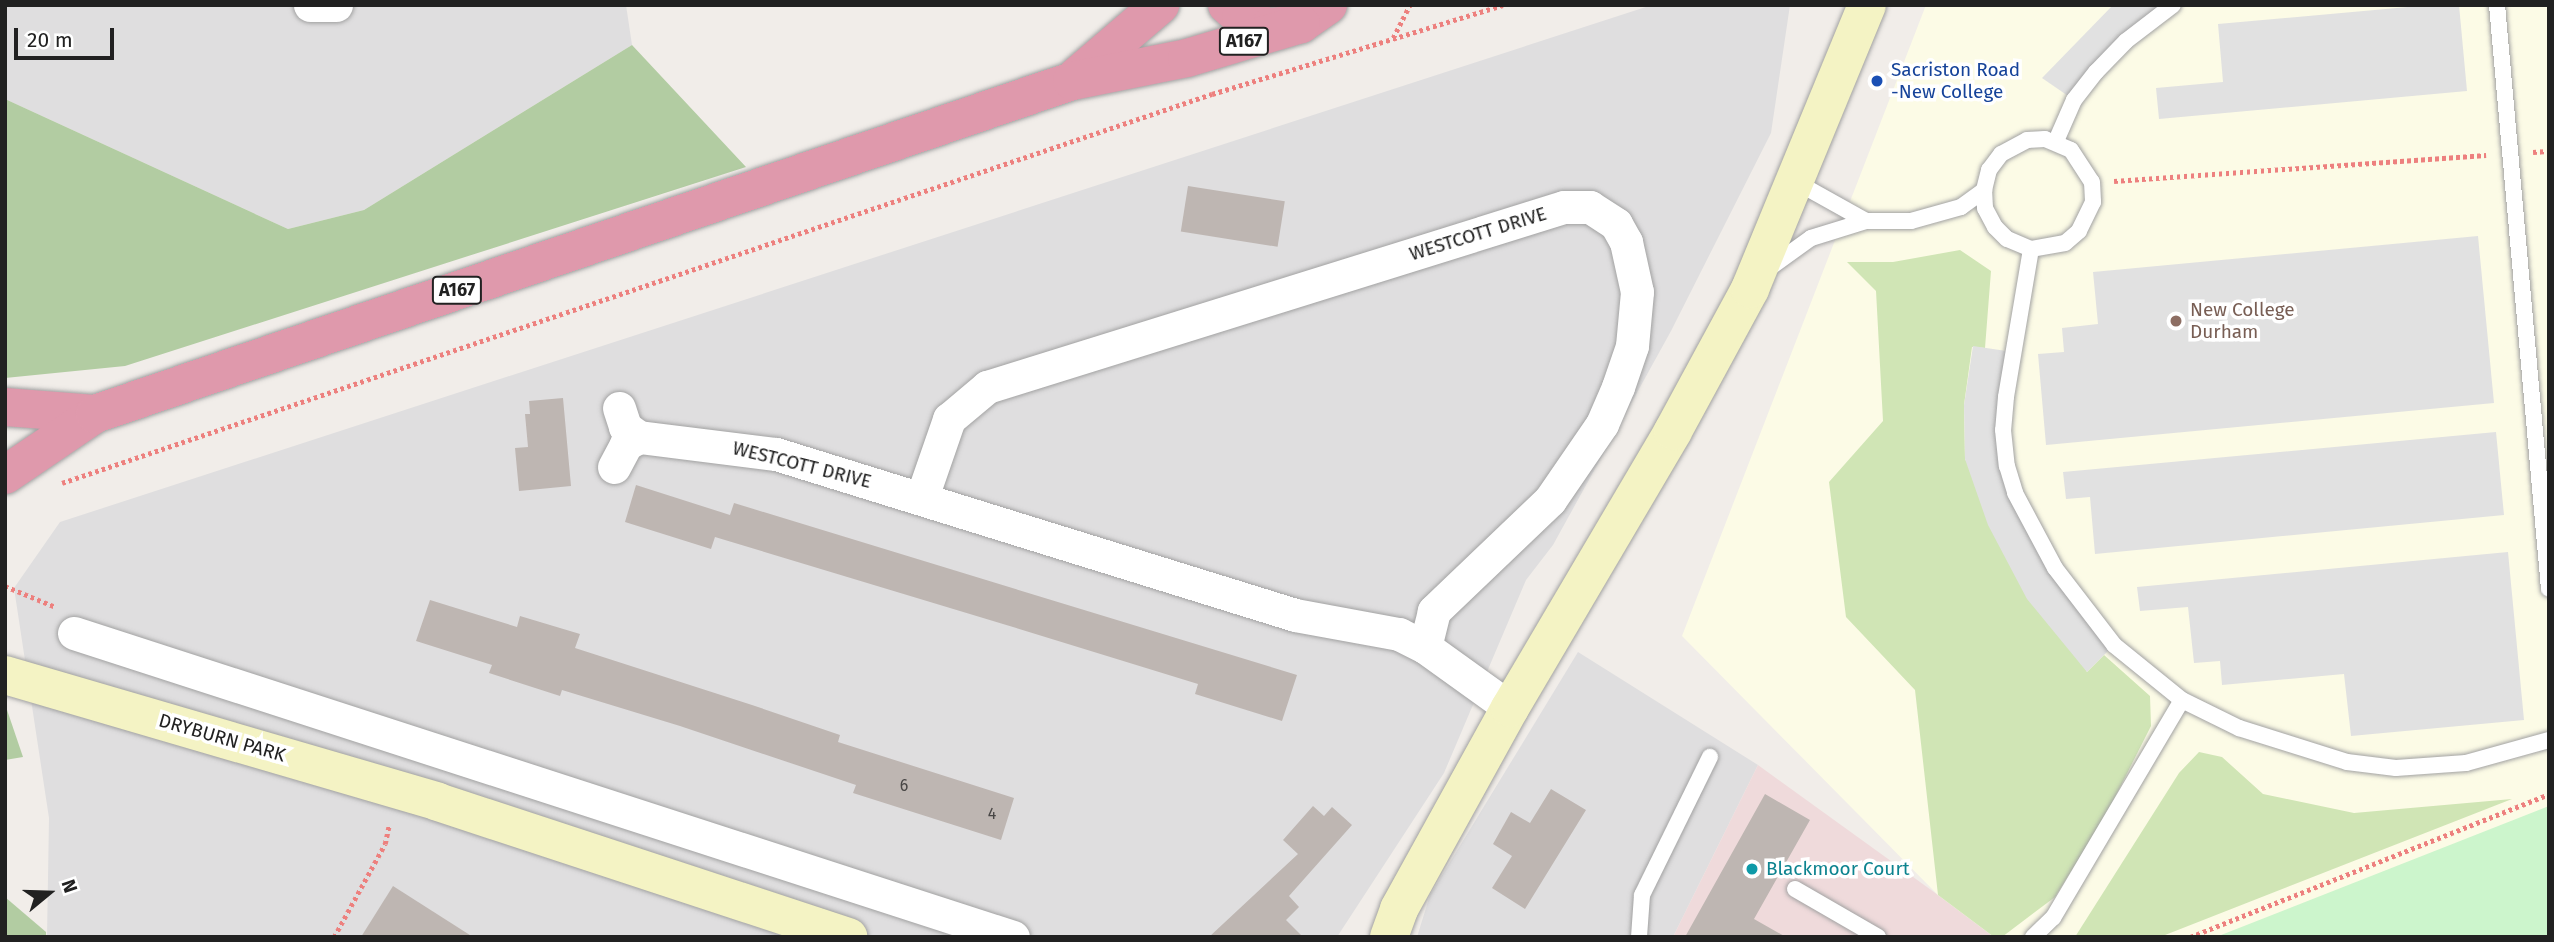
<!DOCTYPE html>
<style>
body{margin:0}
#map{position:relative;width:2554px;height:942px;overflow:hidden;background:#f1ede9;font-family:"Fira Sans",sans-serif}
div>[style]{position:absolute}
.residential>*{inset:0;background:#dfdedf}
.commercial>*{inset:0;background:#efdadb}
.education>*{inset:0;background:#fcfbe6}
.grass>*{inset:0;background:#d0e5b5}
.forest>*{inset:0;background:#b2cca2}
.park>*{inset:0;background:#ccf5cc}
.parking>*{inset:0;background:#e1e1e1}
.building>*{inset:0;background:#beb6b2;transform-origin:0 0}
.path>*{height:4.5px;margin-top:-2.25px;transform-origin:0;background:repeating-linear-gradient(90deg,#ed807e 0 3.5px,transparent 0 7px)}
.roads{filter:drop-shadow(0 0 2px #a2a2a2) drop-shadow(0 0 2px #a2a2a2)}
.lane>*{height:16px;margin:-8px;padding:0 8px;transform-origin:8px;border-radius:8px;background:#fff}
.street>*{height:33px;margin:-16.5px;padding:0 16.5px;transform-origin:16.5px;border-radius:16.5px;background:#fff}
.secondary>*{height:38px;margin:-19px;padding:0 19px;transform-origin:19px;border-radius:19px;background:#f4f3c4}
.highway>*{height:38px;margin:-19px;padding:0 19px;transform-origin:19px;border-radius:19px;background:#df99ac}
.dots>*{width:19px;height:19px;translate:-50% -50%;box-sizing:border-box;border:4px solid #fff;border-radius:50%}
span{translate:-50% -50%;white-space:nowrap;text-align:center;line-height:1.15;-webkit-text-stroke:7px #fff;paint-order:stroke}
.number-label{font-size:16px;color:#484645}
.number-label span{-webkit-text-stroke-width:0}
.shield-label span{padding:2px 5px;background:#fff;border:2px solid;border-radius:5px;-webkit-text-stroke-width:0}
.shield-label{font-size:18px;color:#212121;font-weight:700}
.transit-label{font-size:19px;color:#164399}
.left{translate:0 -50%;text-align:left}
.street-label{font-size:19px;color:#212121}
.education-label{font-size:19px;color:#785e54}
.culture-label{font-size:19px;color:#0d838f}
.frame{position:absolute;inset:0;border:7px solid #212121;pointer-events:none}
.north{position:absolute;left:14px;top:858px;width:70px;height:70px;-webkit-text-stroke:5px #fff;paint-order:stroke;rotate:71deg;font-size:19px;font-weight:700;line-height:28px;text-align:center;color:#212121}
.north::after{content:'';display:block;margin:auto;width:24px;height:32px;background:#212121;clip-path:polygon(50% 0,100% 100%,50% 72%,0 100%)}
.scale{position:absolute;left:14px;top:28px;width:100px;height:32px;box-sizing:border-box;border:4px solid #212121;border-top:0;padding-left:9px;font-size:21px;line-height:24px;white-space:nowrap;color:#212121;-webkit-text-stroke:5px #fff;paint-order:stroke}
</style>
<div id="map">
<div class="residential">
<i style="clip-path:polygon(5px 5px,626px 5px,632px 45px,364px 210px,288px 229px,5px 99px)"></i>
<i style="clip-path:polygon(1652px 5px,1790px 5px,1771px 133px,1671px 331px,1553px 545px,1526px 580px,1444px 773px,1337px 937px,47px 937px,49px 818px,14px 588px,60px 522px)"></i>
<i style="clip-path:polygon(1578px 652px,1758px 765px,1673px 937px,1417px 937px,1430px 895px)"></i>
</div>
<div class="commercial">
<i style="clip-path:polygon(1758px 765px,1938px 895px,1994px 937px,1673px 937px)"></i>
</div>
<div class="education">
<i style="clip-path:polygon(1926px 5px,2549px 5px,2549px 937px,1994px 937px,1938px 895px,1682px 636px)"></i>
</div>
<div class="grass">
<i style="clip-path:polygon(1960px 250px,1991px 271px,1985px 348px,1972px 347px,1964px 405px,1965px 459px,2087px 672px,2104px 655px,2150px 696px,2151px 726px,2105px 817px,2055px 897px,2002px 937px,1994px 937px,1938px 895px,1915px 690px,1846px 617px,1829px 482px,1883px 421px,1876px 291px,1847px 262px,1893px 262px)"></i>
<i style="clip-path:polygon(2199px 752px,2222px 757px,2263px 794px,2354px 813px,2512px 799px,2160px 937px,2075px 937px,2179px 773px)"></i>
</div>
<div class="forest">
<i style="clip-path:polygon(632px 45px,746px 167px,125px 366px,5px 378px,5px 99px,288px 229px,364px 210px)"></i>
<i style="clip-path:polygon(5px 704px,23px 757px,5px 760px)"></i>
<i style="clip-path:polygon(5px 897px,46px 932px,46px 937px,5px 937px)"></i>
</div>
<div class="park">
<i style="clip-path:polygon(2549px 806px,2549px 937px,2216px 937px)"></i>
</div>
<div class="parking">
<i style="clip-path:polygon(2113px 5px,2173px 5px,2074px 100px,2042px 78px)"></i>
<i style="clip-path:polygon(2430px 5px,2459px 5px,2467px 91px,2159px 119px,2156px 88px,2223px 82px,2218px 24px)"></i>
<i style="clip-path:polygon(2478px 236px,2494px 403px,2046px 445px,2038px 354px,2064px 352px,2062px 328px,2098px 324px,2093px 272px)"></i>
<i style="clip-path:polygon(1973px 346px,2013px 352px,2006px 397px,2015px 493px,2114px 645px,2087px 672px,2027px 599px,1988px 525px,1965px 459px,1964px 405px)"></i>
<i style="clip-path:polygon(2496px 432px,2504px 515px,2095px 554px,2090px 497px,2066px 499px,2063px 472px)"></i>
<i style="clip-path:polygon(2508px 552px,2524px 720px,2351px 736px,2344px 674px,2222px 685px,2220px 661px,2194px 663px,2188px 607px,2140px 611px,2137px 587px)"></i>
</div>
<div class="building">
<i style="left:1188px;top:186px;width:98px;height:46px;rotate:9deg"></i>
<i style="clip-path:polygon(563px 398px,571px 486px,519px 491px,515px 448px,528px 447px,525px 414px,530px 414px,529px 401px)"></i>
<i style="clip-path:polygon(636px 485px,730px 515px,734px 503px,1297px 675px,1282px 721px,1195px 694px,1198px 684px,1003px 624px,715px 537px,711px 549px,625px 522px)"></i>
<i style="clip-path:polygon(430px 600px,517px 627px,520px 616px,580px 634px,575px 648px,752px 705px,840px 735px,838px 742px,1014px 798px,1001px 840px,853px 793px,856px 785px,680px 726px,562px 690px,560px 696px,489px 673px,492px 665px,416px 641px)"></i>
<i style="clip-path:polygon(1551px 789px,1586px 810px,1525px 909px,1492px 888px,1512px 856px,1493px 844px,1511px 812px,1530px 823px)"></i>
<i style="clip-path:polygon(1765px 794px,1810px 820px,1754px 919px,1786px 937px,1685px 937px)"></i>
<i style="clip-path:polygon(1313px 806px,1324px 816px,1332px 807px,1352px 825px,1289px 896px,1299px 907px,1286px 920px,1303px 937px,1209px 937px,1298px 854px,1283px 840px)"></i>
<i style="clip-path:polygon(393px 886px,473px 937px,361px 937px)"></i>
</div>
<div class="path">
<i style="left:1393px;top:38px;width:37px;rotate:-63deg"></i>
<i style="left:2533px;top:152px;width:16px;rotate:-4deg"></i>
<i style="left:2114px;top:181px;width:373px;rotate:-4deg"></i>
<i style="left:62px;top:483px;width:1214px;rotate:-18.69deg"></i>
<i style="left:1212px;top:94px;width:304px;rotate:-17deg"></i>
<i style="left:5px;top:586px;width:55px;rotate:22.4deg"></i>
<i style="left:334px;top:937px;width:106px;rotate:-61.3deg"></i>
<i style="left:385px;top:844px;width:19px;rotate:-78deg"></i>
<i style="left:2190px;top:937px;width:386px;rotate:-21.7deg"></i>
</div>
<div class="roads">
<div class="lane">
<i style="left:2497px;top:5px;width:586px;rotate:84.91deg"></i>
<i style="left:2056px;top:141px;width:45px;rotate:-66.3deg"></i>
<i style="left:2074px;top:100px;width:36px;rotate:-52deg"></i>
<i style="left:2096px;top:72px;width:43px;rotate:-45.9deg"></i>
<i style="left:2126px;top:41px;width:59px;rotate:-37.5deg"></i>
<i style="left:1866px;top:221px;width:45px"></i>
<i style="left:1911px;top:221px;width:52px;rotate:-15.6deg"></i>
<i style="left:1961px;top:207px;width:29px;rotate:-36deg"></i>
<i style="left:1984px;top:190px;width:21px;rotate:-76deg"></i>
<i style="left:1989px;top:170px;width:20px;rotate:-53deg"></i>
<i style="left:2001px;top:154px;width:30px;rotate:-28deg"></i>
<i style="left:2027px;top:140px;width:18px;rotate:-3deg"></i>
<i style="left:2045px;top:139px;width:28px;rotate:23deg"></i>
<i style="left:2071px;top:150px;width:38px;rotate:57deg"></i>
<i style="left:2092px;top:182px;width:20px;rotate:87deg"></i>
<i style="left:2093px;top:202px;width:32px;rotate:116deg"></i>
<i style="left:2079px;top:231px;width:18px;rotate:139deg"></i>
<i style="left:2065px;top:243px;width:35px;rotate:170deg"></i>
<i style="left:2031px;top:249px;width:26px;rotate:-157deg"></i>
<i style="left:2007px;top:239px;width:17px;rotate:-135deg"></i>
<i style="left:1995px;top:227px;width:21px;rotate:-118deg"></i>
<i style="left:1985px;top:208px;width:18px;rotate:-93deg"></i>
<i style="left:2031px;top:249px;width:150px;rotate:99.6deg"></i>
<i style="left:2006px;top:397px;width:33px;rotate:95deg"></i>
<i style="left:2003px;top:430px;width:36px;rotate:84deg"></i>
<i style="left:2007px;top:466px;width:28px;rotate:73deg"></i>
<i style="left:2015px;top:493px;width:85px;rotate:61.9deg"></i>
<i style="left:2055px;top:568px;width:97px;rotate:52.5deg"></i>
<i style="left:2114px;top:645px;width:87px;rotate:39deg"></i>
<i style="left:2182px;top:700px;width:64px;rotate:26.2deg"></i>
<i style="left:2239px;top:728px;width:113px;rotate:17.5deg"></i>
<i style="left:2347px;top:762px;width:49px;rotate:7deg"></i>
<i style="left:2396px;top:768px;width:70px;rotate:-4.1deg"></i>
<i style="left:2466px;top:763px;width:86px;rotate:-15.5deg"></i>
<i style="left:1768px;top:269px;width:53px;rotate:-35.8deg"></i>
<i style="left:1811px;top:238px;width:58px;rotate:-17.2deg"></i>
<i style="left:1866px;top:221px;width:80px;rotate:-150.9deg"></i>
<i style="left:1795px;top:889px;width:96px;rotate:30deg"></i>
<i style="left:1639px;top:937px;width:42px;rotate:-85.9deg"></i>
<i style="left:1642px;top:895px;width:154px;rotate:-63.8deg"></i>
<i style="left:2033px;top:937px;width:28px;rotate:-44deg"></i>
<i style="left:2053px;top:918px;width:253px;rotate:-59.4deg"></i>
</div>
<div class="street">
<i style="left:310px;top:5px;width:26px"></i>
<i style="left:619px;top:408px;width:20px;rotate:72deg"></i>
<i style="left:625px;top:427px;width:17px;rotate:36deg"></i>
<i style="left:639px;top:437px;width:138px;rotate:7.1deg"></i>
<i style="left:776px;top:454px;width:543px;rotate:17.23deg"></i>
<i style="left:1295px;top:615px;width:106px;rotate:10.4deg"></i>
<i style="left:1399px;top:634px;width:29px;rotate:27deg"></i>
<i style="left:1425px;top:647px;width:105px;rotate:35.7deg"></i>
<i style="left:614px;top:467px;width:26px;rotate:-62deg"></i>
<i style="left:626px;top:444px;width:15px;rotate:-28deg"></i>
<i style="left:922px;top:497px;width:83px;rotate:-70.9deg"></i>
<i style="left:949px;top:419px;width:50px;rotate:-40.1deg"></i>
<i style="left:987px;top:387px;width:604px;rotate:-17.33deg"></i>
<i style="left:1564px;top:207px;width:26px"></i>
<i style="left:1590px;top:207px;width:31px;rotate:33deg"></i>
<i style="left:1616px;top:224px;width:21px;rotate:61deg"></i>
<i style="left:1626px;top:242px;width:51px;rotate:77.6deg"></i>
<i style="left:1637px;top:292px;width:54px;rotate:95.3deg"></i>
<i style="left:1632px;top:346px;width:43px;rotate:108.9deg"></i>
<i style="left:1618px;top:387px;width:40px;rotate:113.4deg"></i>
<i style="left:1602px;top:424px;width:92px;rotate:124.4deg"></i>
<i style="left:1550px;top:500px;width:161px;rotate:136.3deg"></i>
<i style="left:1434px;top:611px;width:37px;rotate:104deg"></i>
<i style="left:74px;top:633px;width:987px;rotate:17.94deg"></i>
</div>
<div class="secondary">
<i style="left:5px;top:675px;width:451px;rotate:16.3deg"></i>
<i style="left:438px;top:802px;width:432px;rotate:18.2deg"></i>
<i style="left:1389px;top:937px;width:30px;rotate:-70deg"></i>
<i style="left:1399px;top:909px;width:230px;rotate:-61.1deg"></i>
<i style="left:1510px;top:708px;width:321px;rotate:-59.5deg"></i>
<i style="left:1673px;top:431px;width:162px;rotate:-61.5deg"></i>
<i style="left:1750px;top:289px;width:307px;rotate:-67.6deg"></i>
</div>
<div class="highway">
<i style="left:1227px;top:5px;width:18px;rotate:41deg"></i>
<i style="left:1241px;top:17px;width:30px;rotate:20deg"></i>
<i style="left:1269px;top:27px;width:32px;rotate:-5deg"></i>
<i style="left:1301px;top:24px;width:33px;rotate:-35deg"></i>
<i style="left:1076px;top:77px;width:111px;rotate:-40.6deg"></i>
<i style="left:5px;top:407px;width:90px;rotate:4.4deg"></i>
<i style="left:5px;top:475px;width:109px;rotate:-34.1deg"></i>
<i style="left:95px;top:414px;width:1032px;rotate:-18.82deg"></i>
<i style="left:1072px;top:81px;width:117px;rotate:-11.3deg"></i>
<i style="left:1187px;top:58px;width:119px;rotate:-16.6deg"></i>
</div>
</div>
<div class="dots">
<i style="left:1877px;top:81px;background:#1a4fb4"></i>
<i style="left:2176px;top:321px;background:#8d6e63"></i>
<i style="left:1752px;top:869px;background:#0f9aa8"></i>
</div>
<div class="number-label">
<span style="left:904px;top:786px">6</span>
<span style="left:992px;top:814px">4</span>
</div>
<div class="shield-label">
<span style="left:1244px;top:41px">A167</span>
<span style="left:457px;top:290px">A167</span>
</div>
<div class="transit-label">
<span class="left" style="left:1891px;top:81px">Sacriston Road<br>-New College</span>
</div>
<div class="street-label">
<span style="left:1478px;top:234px;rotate:-17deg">WESTCOTT DRIVE</span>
<span style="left:802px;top:465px;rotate:14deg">WESTCOTT DRIVE</span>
<span style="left:222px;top:738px;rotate:16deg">DRYBURN PARK</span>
</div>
<div class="education-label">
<span class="left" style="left:2190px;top:321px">New College<br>Durham</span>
</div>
<div class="culture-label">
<span class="left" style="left:1766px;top:869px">Blackmoor Court</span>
</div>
<div class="frame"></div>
<div class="north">N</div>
<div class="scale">20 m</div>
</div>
